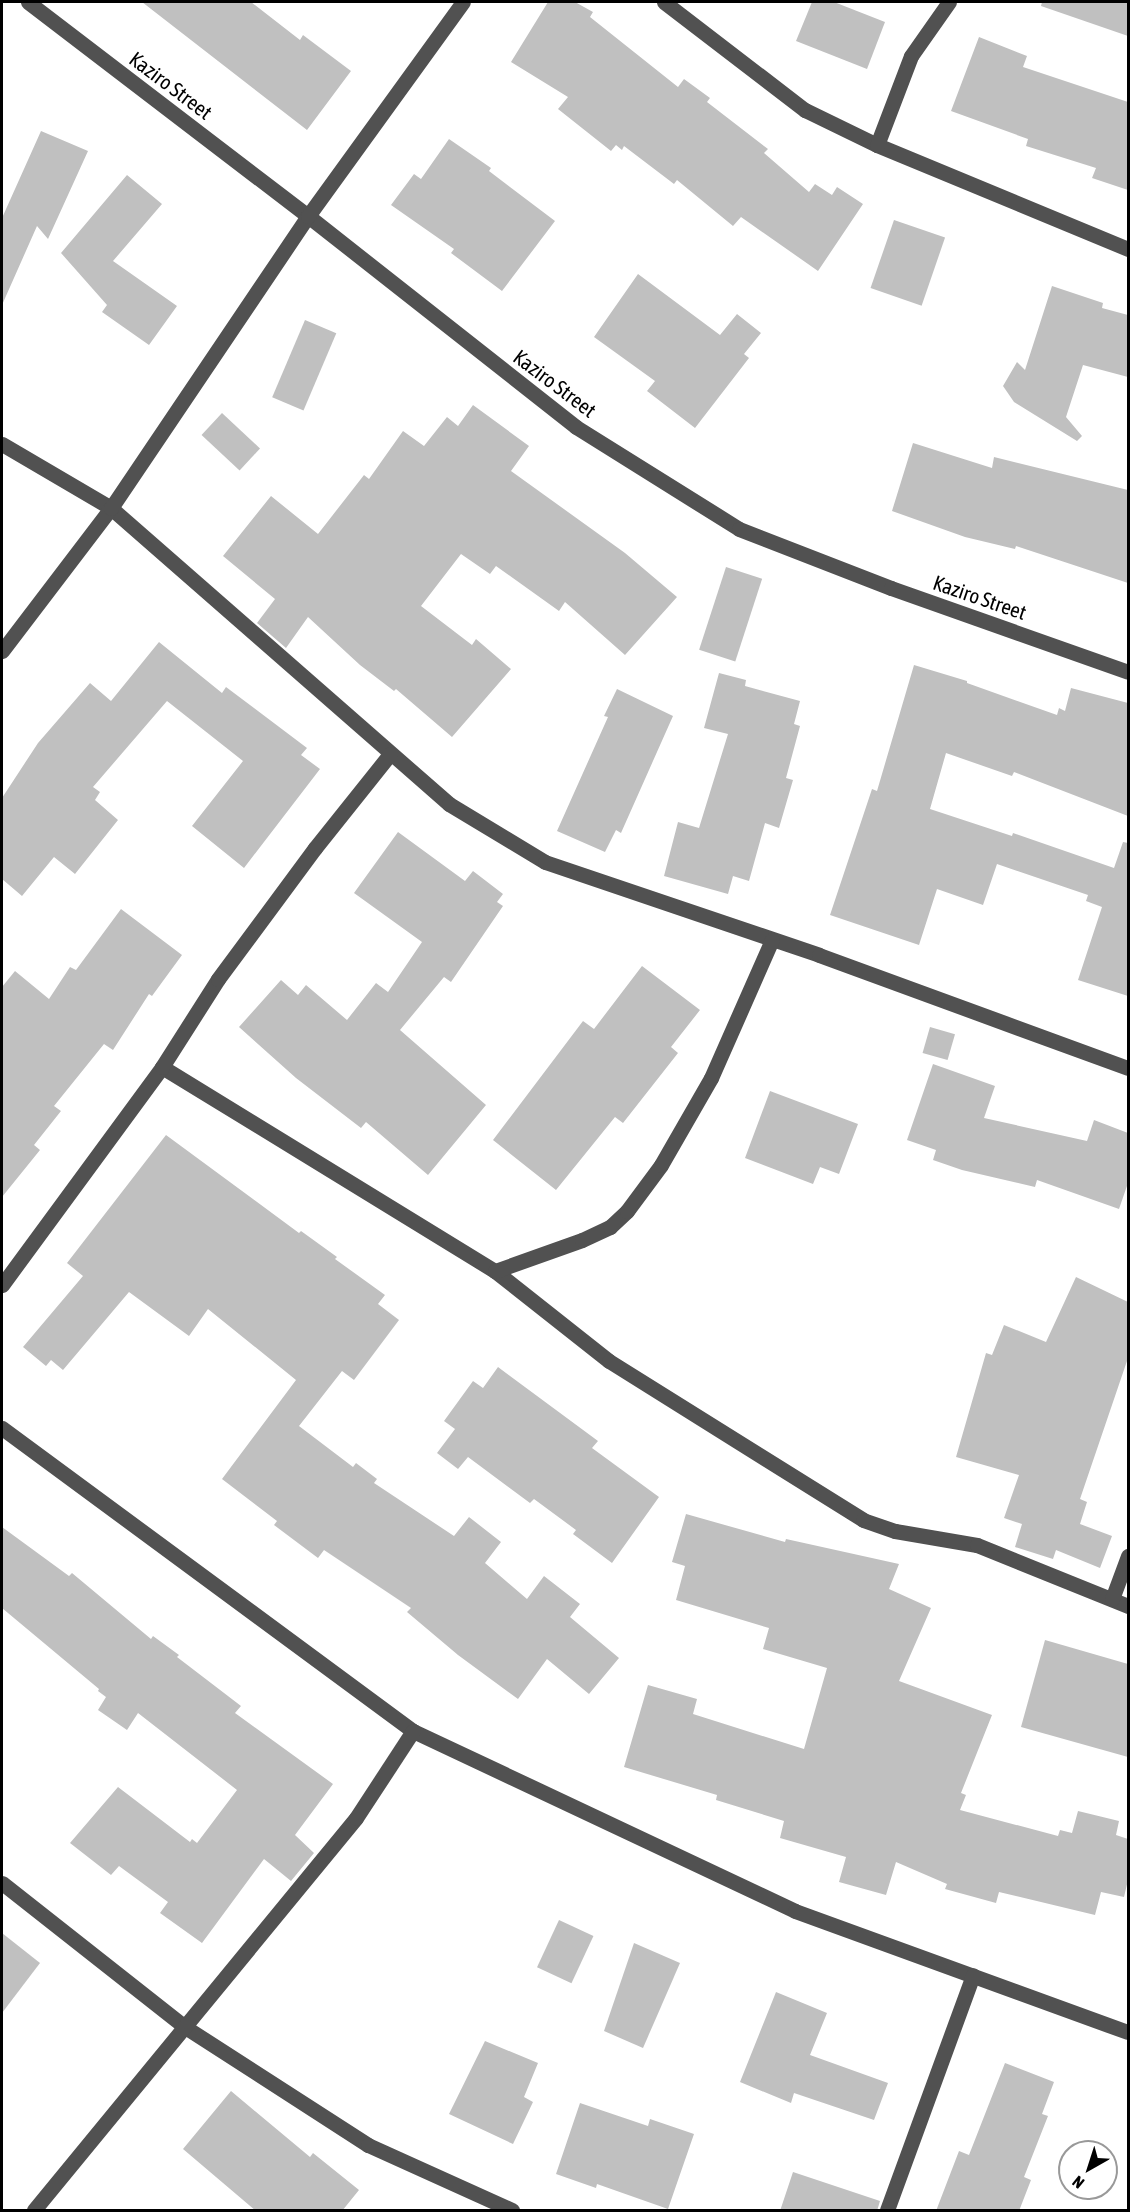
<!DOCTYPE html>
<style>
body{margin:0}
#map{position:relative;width:1130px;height:2212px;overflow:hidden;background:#fff;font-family:"Asap Condensed",sans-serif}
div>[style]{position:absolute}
.building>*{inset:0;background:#c0c0c0;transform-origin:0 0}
.minor>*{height:15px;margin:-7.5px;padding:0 7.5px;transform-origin:7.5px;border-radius:7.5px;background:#515151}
span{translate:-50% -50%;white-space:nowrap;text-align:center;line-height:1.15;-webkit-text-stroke:5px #fff;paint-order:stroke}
.street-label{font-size:21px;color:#000}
.frame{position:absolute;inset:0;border:3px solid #000;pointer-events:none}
.north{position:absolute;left:1058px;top:2140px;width:60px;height:60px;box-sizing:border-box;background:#fff;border:2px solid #999;border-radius:50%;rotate:219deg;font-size:16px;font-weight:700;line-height:24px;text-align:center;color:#000}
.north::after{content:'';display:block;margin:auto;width:21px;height:27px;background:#000;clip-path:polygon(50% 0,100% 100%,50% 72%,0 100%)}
</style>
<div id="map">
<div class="building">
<i style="clip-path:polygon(142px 2px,251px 2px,300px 40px,303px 35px,351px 71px,307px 130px)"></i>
<i style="clip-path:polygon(548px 2px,575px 2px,593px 12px,590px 17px,678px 87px,684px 79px,710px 98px,707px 102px,768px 149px,764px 153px,809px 192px,815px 184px,832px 195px,837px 187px,863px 204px,818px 271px,741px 217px,733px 226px,677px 180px,674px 184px,624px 146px,622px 150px,616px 145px,611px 151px,558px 109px,568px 97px,511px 62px)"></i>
<i style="clip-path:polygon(812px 2px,834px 2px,885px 22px,867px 69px,796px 41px)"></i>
<i style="clip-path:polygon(1042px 2px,1128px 2px,1128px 36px,1041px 6px)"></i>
<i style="clip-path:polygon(979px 37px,1027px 56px,1023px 67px,1128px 102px,1128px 190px,1092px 178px,1096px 168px,1026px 146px,1028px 139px,951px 111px)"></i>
<i style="clip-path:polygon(41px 131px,88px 151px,48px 239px,37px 226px,2px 305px,2px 218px)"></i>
<i style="clip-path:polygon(449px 139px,491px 168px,489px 171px,555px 221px,502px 291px,451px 253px,454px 249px,391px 205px,414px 174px,421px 179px)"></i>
<i style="clip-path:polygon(127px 175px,162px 204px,113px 261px,177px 306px,149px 345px,102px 312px,107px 305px,61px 253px)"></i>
<i style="left:894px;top:220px;width:54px;height:72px;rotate:19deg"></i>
<i style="clip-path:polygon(638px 274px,720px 335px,737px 314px,761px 333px,744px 354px,749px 358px,695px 428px,647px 391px,655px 381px,594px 337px)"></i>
<i style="clip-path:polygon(1052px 286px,1103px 303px,1102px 308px,1128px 315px,1128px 377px,1083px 365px,1066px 417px,1082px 436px,1077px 441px,1014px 402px,1003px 386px,1017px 362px,1025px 370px)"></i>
<i style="left:305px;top:320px;width:34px;height:84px;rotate:23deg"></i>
<i style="clip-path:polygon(473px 405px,529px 446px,511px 471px,625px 553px,677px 597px,625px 655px,565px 602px,559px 611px,496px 566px,490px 574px,461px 554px,421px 606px,472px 645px,476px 639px,511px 669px,452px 737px,396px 689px,394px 691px,360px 665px,308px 617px,286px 648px,257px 623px,275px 599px,223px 556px,271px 496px,318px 534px,364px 475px,369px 479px,403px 431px,424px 446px,447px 417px,458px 426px)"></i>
<i style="left:222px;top:413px;width:52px;height:30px;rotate:43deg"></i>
<i style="clip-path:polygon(913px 443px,992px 468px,994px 457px,1128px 490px,1128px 583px,1016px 546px,1015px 549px,965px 537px,892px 511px)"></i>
<i style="left:726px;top:567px;width:38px;height:87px;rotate:18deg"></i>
<i style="clip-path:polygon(159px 642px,222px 693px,226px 687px,307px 748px,301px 755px,320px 769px,244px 868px,192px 826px,243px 761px,167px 701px,93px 787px,100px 792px,95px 800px,118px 820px,75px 874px,54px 857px,22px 896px,2px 879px,2px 798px,38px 743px,90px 683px,111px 701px)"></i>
<i style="clip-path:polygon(914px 665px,967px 681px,967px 683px,1057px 715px,1059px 708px,1065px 711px,1071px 688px,1128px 703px,1128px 816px,1014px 772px,1012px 776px,946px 753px,930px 809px,1012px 836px,1013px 833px,1114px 868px,1123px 842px,1128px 843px,1128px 996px,1078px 980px,1102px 907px,1086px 901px,1088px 895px,997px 864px,983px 905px,937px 889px,919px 945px,830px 915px,872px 789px,877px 791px)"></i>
<i style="clip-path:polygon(719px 673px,746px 680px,745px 686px,800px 701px,794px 724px,800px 726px,786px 778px,793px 780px,779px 828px,765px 823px,749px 881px,733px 876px,728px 894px,664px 876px,678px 822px,699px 828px,728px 734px,704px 728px)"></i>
<i style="clip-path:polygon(617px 689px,673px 716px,621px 833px,616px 830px,605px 852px,557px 831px,608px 717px,604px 716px)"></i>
<i style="clip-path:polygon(398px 832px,465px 881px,473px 871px,503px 894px,497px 902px,503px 906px,451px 982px,444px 977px,400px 1030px,486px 1105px,428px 1175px,366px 1122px,361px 1128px,296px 1078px,239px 1027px,281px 980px,298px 995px,306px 985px,347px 1020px,376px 983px,388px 992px,422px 942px,354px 893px)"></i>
<i style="clip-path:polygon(121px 909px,182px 955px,152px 996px,149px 994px,113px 1050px,104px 1044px,54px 1106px,61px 1111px,34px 1145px,40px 1150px,2px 1197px,2px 987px,15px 971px,49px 999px,70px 967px,76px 970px)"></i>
<i style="clip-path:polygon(642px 966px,700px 1010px,671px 1047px,678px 1053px,623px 1123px,615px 1117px,556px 1190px,493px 1140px,583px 1021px,594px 1029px)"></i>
<i style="left:930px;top:1027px;width:26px;height:27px;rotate:16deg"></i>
<i style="clip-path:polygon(933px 1064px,995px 1086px,984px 1118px,1087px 1141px,1094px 1120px,1128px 1133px,1128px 1183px,1119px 1209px,1037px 1180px,1035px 1187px,962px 1170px,933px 1160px,936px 1150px,907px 1140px)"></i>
<i style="clip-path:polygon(770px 1091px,858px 1124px,839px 1174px,820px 1167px,813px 1184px,745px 1158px)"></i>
<i style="clip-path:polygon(166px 1135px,299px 1233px,301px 1231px,337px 1257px,335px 1259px,385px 1295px,378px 1304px,399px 1320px,354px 1380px,342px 1371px,299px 1426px,353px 1467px,356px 1463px,377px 1479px,374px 1483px,454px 1536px,469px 1517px,501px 1542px,485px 1563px,527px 1599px,544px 1576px,580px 1604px,570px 1617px,619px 1658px,589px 1694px,547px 1659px,518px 1699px,458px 1655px,407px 1612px,411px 1608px,324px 1550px,318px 1558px,274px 1525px,277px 1521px,222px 1479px,296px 1380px,208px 1309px,189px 1336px,129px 1292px,63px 1370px,51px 1360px,46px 1366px,23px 1347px,83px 1276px,67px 1263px)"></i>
<i style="clip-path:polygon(1076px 1277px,1128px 1302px,1128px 1358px,1080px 1499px,1087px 1502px,1080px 1524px,1112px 1536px,1100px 1568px,1056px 1550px,1053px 1559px,1015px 1547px,1022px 1524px,1004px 1518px,1019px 1475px,956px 1457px,986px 1353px,992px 1355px,1004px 1325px,1046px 1342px)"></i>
<i style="clip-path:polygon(498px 1367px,598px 1441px,592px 1448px,659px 1497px,612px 1563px,573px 1534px,576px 1530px,534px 1499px,530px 1503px,468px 1457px,458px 1469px,437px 1453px,455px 1429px,444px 1421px,473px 1381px,483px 1388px)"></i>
<i style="clip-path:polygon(686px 1514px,785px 1542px,786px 1539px,899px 1564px,889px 1589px,931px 1608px,899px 1681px,992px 1715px,961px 1793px,966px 1795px,960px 1810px,1058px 1836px,1060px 1830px,1072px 1833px,1078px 1811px,1119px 1821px,1116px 1835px,1128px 1839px,1128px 1880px,1124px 1897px,1101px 1892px,1095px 1915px,999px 1892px,996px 1903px,945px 1889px,947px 1884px,896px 1862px,886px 1895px,839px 1882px,846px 1857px,780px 1838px,784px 1821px,716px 1800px,717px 1795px,624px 1767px,648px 1685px,697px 1699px,693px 1714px,804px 1749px,827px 1668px,763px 1649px,769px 1628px,676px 1600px,685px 1566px,672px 1562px)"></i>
<i style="clip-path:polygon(2px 1527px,69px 1576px,72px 1573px,151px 1639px,153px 1636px,179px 1655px,177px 1657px,241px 1706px,235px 1713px,333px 1784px,295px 1835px,314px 1853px,291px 1881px,264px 1859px,202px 1943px,160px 1913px,168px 1902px,119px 1866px,111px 1875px,70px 1843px,118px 1787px,190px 1842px,192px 1839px,197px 1843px,237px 1790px,138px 1713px,127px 1730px,98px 1710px,106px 1697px,98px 1691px,99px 1689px,2px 1608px)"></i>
<i style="clip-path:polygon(1045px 1640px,1128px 1664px,1128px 1757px,1021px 1727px)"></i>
<i style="left:559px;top:1920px;width:38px;height:52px;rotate:25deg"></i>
<i style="clip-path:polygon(2px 1933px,40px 1963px,2px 2013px)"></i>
<i style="clip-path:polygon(634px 1943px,680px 1963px,643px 2048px,604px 2031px)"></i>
<i style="clip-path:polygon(776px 1992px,827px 2013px,810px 2055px,888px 2083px,874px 2120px,794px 2093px,791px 2103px,740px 2082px)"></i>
<i style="clip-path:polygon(485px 2041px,538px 2063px,524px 2097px,533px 2102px,513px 2144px,449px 2114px)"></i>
<i style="clip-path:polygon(1005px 2063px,1054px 2082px,1042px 2114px,1048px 2116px,1024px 2177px,1031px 2180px,1019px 2211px,936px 2211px,959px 2151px,969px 2155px)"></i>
<i style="clip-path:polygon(231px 2091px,310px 2157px,313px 2153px,359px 2190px,342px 2211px,256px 2211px,183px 2149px)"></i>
<i style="clip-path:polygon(580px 2103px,648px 2126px,650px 2119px,694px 2134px,668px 2209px,597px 2184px,596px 2188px,556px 2174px)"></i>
<i style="clip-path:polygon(793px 2172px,880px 2201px,877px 2211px,780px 2211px)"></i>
</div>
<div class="minor">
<i style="left:28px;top:2px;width:352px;rotate:37.4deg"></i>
<i style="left:308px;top:216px;width:341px;rotate:38.2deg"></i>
<i style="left:576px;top:427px;width:192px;rotate:32deg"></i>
<i style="left:739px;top:529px;width:163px;rotate:21.2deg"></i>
<i style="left:891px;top:588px;width:251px;rotate:19.5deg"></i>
<i style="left:664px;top:2px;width:178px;rotate:37.5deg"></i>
<i style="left:805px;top:110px;width:80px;rotate:25.9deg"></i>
<i style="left:877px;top:145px;width:272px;rotate:22.5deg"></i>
<i style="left:877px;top:145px;width:95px;rotate:-69.1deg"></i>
<i style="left:911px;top:56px;width:66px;rotate:-54.9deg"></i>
<i style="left:2px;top:444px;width:126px;rotate:30.4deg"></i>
<i style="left:111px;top:508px;width:449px;rotate:41.2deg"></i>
<i style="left:449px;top:804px;width:112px;rotate:31.1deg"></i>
<i style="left:545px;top:862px;width:289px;rotate:18.7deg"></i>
<i style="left:819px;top:955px;width:329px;rotate:20.1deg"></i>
<i style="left:2px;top:651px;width:180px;rotate:-52.7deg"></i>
<i style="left:111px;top:508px;width:352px;rotate:-56deg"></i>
<i style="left:308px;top:216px;width:264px;rotate:-54.1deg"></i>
<i style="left:162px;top:1067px;width:391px;rotate:31.5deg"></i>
<i style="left:495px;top:1271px;width:145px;rotate:38.3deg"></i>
<i style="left:609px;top:1361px;width:300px;rotate:32deg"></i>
<i style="left:863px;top:1520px;width:34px;rotate:19deg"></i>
<i style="left:895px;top:1531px;width:83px;rotate:9.7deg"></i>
<i style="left:977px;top:1545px;width:163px;rotate:22deg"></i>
<i style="left:495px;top:1271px;width:92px;rotate:-19.6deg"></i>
<i style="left:582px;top:1240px;width:31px;rotate:-25deg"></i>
<i style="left:610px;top:1227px;width:23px;rotate:-43deg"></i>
<i style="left:627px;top:1211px;width:57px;rotate:-53.5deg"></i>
<i style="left:661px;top:1165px;width:100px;rotate:-60.1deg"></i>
<i style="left:711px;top:1078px;width:151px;rotate:-66.2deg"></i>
<i style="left:2px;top:1285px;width:270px;rotate:-53.7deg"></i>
<i style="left:162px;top:1067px;width:104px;rotate:-57.5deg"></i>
<i style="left:218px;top:979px;width:163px;rotate:-53.5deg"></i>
<i style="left:315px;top:848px;width:120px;rotate:-51.4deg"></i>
<i style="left:2px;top:1428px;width:511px;rotate:36.4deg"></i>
<i style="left:413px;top:1731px;width:422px;rotate:25.2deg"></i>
<i style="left:795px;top:1911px;width:354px;rotate:20deg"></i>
<i style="left:1112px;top:1599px;width:46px;rotate:-69.6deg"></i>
<i style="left:2px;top:1883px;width:233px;rotate:38.2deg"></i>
<i style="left:185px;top:2027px;width:218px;rotate:32.8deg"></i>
<i style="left:368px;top:2145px;width:158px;rotate:24.3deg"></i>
<i style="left:34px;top:2210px;width:507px;rotate:-50.6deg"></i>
<i style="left:356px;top:1818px;width:104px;rotate:-56.8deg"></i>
<i style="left:887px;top:2210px;width:250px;rotate:-69.9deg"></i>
</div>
<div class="street-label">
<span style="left:171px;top:85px;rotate:37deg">Kaziro Street</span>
<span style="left:555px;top:383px;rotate:37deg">Kaziro Street</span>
<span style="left:980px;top:597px;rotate:19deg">Kaziro Street</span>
</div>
<div class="frame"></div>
<div class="north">N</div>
</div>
